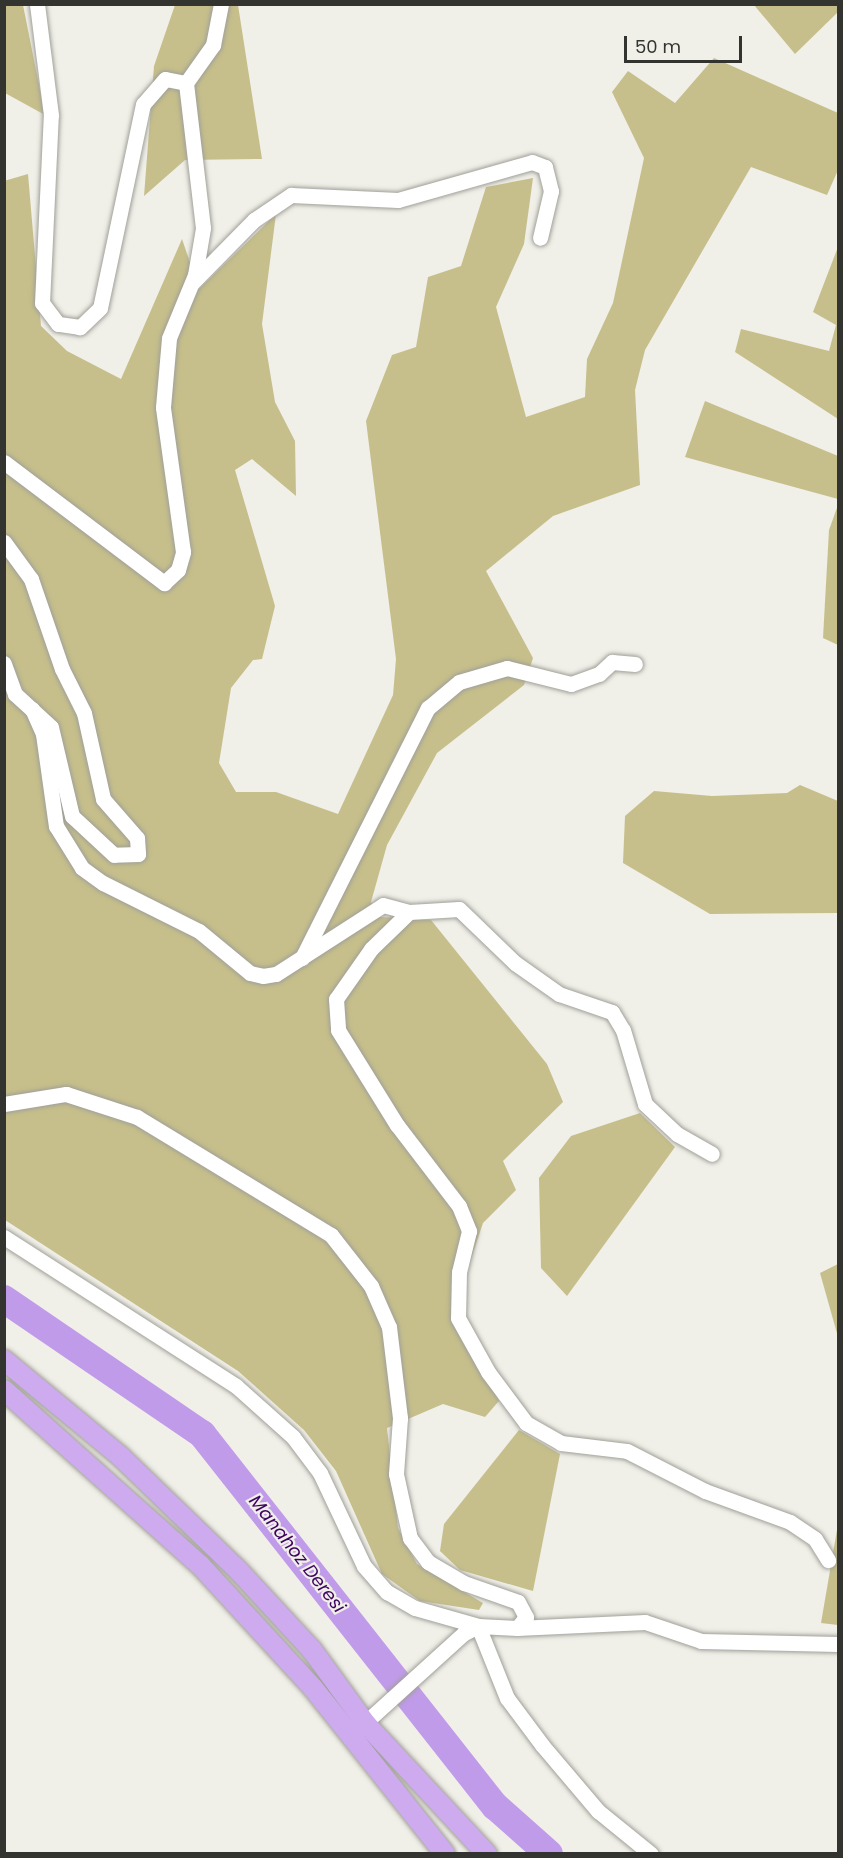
<!DOCTYPE html>
<style>
body{margin:0}
#map{position:relative;width:843px;height:1858px;overflow:hidden;background:#f0efe8;font-family:Poppins,sans-serif}
div>[style]{position:absolute}
.green>*{inset:0;background:#c6bf8b}
.river>*{height:28px;margin:-14px;padding:0 14px;transform-origin:14px;border-radius:14px;background:#c09be9}
.roads{filter:drop-shadow(0 0 2px #a0a099) drop-shadow(0 0 2px #a0a099)}
.minor>*{height:15px;margin:-7.5px;padding:0 7.5px;transform-origin:7.5px;border-radius:7.5px;background:#fff}
.major>*{height:20px;margin:-10px;padding:0 10px;transform-origin:10px;border-radius:10px;background:#cdabee}
span{translate:-50% -50%;white-space:nowrap;text-align:center;line-height:1.15;-webkit-text-stroke:4.5px #f0efe8;paint-order:stroke}
.water-label{font-size:18px;color:#3d0362;font-style:italic}
.frame{position:absolute;inset:0;border:6px solid #333330;pointer-events:none}
.scale{position:absolute;left:624px;top:36px;width:118px;height:27px;box-sizing:border-box;border:3px solid #333330;border-top:0;padding-left:8px;font-size:18px;line-height:21px;white-space:nowrap;color:#333330;-webkit-text-stroke:4px #f0efe8;paint-order:stroke}
</style>
<div id="map">
<div class="green">
<i style="clip-path:polygon(5px 5px,23px 5px,45px 115px,5px 93px)"></i>
<i style="clip-path:polygon(175px 5px,238px 5px,262px 159px,185px 160px,144px 196px,154px 66px)"></i>
<i style="clip-path:polygon(754px 5px,838px 5px,838px 12px,795px 54px)"></i>
<i style="clip-path:polygon(714px 58px,838px 113px,838px 170px,827px 195px,751px 167px,645px 350px,635px 390px,640px 485px,553px 516px,486px 571px,533px 658px,524px 685px,437px 753px,387px 845px,371px 902px,381px 917px,431px 920px,547px 1064px,563px 1102px,503px 1161px,516px 1190px,483px 1223px,452px 1315px,499px 1401px,485px 1417px,443px 1404px,387px 1428px,398px 1528px,417px 1564px,483px 1603px,479px 1610px,420px 1601px,382px 1574px,336px 1471px,304px 1430px,238px 1371px,5px 1220px,4px 181px,28px 174px,41px 326px,67px 351px,121px 379px,182px 239px,199px 289px,276px 214px,262px 324px,275px 402px,295px 441px,296px 496px,252px 459px,235px 470px,275px 606px,262px 659px,253px 660px,231px 688px,219px 763px,236px 792px,276px 792px,338px 814px,393px 695px,396px 659px,366px 421px,392px 355px,416px 347px,428px 277px,461px 266px,486px 187px,533px 178px,524px 244px,496px 307px,526px 417px,585px 397px,587px 359px,613px 303px,644px 158px,612px 92px,628px 71px,675px 103px)"></i>
<i style="clip-path:polygon(838px 247px,838px 419px,735px 352px,741px 329px,829px 351px,836px 325px,813px 312px)"></i>
<i style="clip-path:polygon(705px 401px,838px 456px,838px 499px,685px 457px)"></i>
<i style="clip-path:polygon(838px 505px,838px 645px,823px 638px,829px 530px)"></i>
<i style="clip-path:polygon(800px 785px,838px 801px,838px 913px,710px 914px,623px 863px,625px 816px,654px 791px,712px 796px,787px 793px)"></i>
<i style="clip-path:polygon(640px 1113px,675px 1147px,567px 1296px,541px 1268px,539px 1178px,571px 1136px)"></i>
<i style="clip-path:polygon(838px 1264px,838px 1337px,820px 1273px)"></i>
<i style="clip-path:polygon(519px 1430px,560px 1454px,533px 1591px,460px 1570px,440px 1551px,444px 1524px)"></i>
<i style="clip-path:polygon(838px 1524px,838px 1625px,821px 1623px)"></i>
</div>
<div class="river">
<i style="left:4px;top:1299px;width:240px;rotate:34.3deg"></i>
<i style="left:202px;top:1434px;width:474px;rotate:51.8deg"></i>
<i style="left:495px;top:1806px;width:72px;rotate:41.6deg"></i>
</div>
<div class="roads">
<div class="minor">
<i style="left:186px;top:83px;width:47px;rotate:-54.6deg"></i>
<i style="left:213px;top:45px;width:42px;rotate:-79deg"></i>
<i style="left:193px;top:282px;width:87px;rotate:-45.5deg"></i>
<i style="left:254px;top:220px;width:45px;rotate:-34deg"></i>
<i style="left:291px;top:195px;width:107px;rotate:2.7deg"></i>
<i style="left:398px;top:200px;width:139px;rotate:-15.8deg"></i>
<i style="left:532px;top:162px;width:14px;rotate:21deg"></i>
<i style="left:545px;top:167px;width:25px;rotate:76deg"></i>
<i style="left:551px;top:191px;width:48px;rotate:103.2deg"></i>
<i style="left:4px;top:462px;width:201px;rotate:37.1deg"></i>
<i style="left:164px;top:583px;width:19px;rotate:-43deg"></i>
<i style="left:178px;top:570px;width:19px;rotate:-74deg"></i>
<i style="left:183px;top:552px;width:146px;rotate:-97.9deg"></i>
<i style="left:163px;top:407px;width:69px;rotate:-85deg"></i>
<i style="left:169px;top:338px;width:68px;rotate:-67.6deg"></i>
<i style="left:195px;top:275px;width:48px;rotate:-80.3deg"></i>
<i style="left:203px;top:228px;width:146px;rotate:-96.7deg"></i>
<i style="left:186px;top:83px;width:21px;rotate:-169deg"></i>
<i style="left:165px;top:79px;width:33px;rotate:131deg"></i>
<i style="left:143px;top:104px;width:208px;rotate:101.9deg"></i>
<i style="left:100px;top:308px;width:28px;rotate:136deg"></i>
<i style="left:80px;top:327px;width:22px;rotate:-172deg"></i>
<i style="left:58px;top:324px;width:26px;rotate:-127deg"></i>
<i style="left:42px;top:303px;width:188px;rotate:-87.3deg"></i>
<i style="left:51px;top:115px;width:112px;rotate:-97.2deg"></i>
<i style="left:4px;top:542px;width:46px;rotate:53.9deg"></i>
<i style="left:31px;top:579px;width:95px;rotate:71deg"></i>
<i style="left:62px;top:669px;width:49px;rotate:63.4deg"></i>
<i style="left:84px;top:713px;width:88px;rotate:77.5deg"></i>
<i style="left:103px;top:799px;width:52px;rotate:48.9deg"></i>
<i style="left:137px;top:838px;width:16px;rotate:86deg"></i>
<i style="left:138px;top:854px;width:24px;rotate:178deg"></i>
<i style="left:114px;top:855px;width:57px;rotate:-137.1deg"></i>
<i style="left:72px;top:816px;width:91px;rotate:-103.3deg"></i>
<i style="left:51px;top:727px;width:49px;rotate:-137.5deg"></i>
<i style="left:15px;top:694px;width:33px;rotate:-110deg"></i>
<i style="left:32px;top:709px;width:27px;rotate:66deg"></i>
<i style="left:43px;top:734px;width:93px;rotate:82deg"></i>
<i style="left:56px;top:826px;width:49px;rotate:58.2deg"></i>
<i style="left:82px;top:868px;width:26px;rotate:36deg"></i>
<i style="left:103px;top:883px;width:107px;rotate:26.6deg"></i>
<i style="left:199px;top:931px;width:66px;rotate:39.5deg"></i>
<i style="left:250px;top:973px;width:13px;rotate:13deg"></i>
<i style="left:263px;top:976px;width:13px;rotate:-9deg"></i>
<i style="left:276px;top:974px;width:127px;rotate:-32.8deg"></i>
<i style="left:383px;top:905px;width:27px;rotate:15deg"></i>
<i style="left:409px;top:912px;width:50px;rotate:-3.4deg"></i>
<i style="left:459px;top:909px;width:78px;rotate:44deg"></i>
<i style="left:515px;top:963px;width:54px;rotate:35.2deg"></i>
<i style="left:559px;top:994px;width:56px;rotate:18.8deg"></i>
<i style="left:612px;top:1012px;width:21px;rotate:59deg"></i>
<i style="left:623px;top:1030px;width:77px;rotate:73.4deg"></i>
<i style="left:645px;top:1104px;width:44px;rotate:43.2deg"></i>
<i style="left:677px;top:1134px;width:40px;rotate:29.7deg"></i>
<i style="left:409px;top:912px;width:53px;rotate:135.8deg"></i>
<i style="left:371px;top:949px;width:61px;rotate:125deg"></i>
<i style="left:336px;top:999px;width:31px;rotate:86deg"></i>
<i style="left:338px;top:1030px;width:112px;rotate:58.2deg"></i>
<i style="left:397px;top:1125px;width:102px;rotate:52.6deg"></i>
<i style="left:459px;top:1206px;width:27px;rotate:68deg"></i>
<i style="left:469px;top:1231px;width:42px;rotate:103.7deg"></i>
<i style="left:459px;top:1272px;width:46px;rotate:91.2deg"></i>
<i style="left:458px;top:1318px;width:62px;rotate:60.9deg"></i>
<i style="left:488px;top:1372px;width:64px;rotate:53.3deg"></i>
<i style="left:526px;top:1423px;width:40px;rotate:29.7deg"></i>
<i style="left:561px;top:1443px;width:66px;rotate:6.9deg"></i>
<i style="left:627px;top:1451px;width:88px;rotate:27.1deg"></i>
<i style="left:705px;top:1491px;width:90px;rotate:20deg"></i>
<i style="left:790px;top:1522px;width:30px;rotate:34deg"></i>
<i style="left:815px;top:1539px;width:25px;rotate:58deg"></i>
<i style="left:302px;top:958px;width:280px;rotate:-63.3deg"></i>
<i style="left:428px;top:708px;width:40px;rotate:-40deg"></i>
<i style="left:459px;top:682px;width:50px;rotate:-16.3deg"></i>
<i style="left:507px;top:668px;width:66px;rotate:14deg"></i>
<i style="left:571px;top:684px;width:30px;rotate:-20deg"></i>
<i style="left:599px;top:674px;width:18px;rotate:-43deg"></i>
<i style="left:612px;top:662px;width:23px;rotate:5deg"></i>
<i style="left:4px;top:1104px;width:63px;rotate:-9.2deg"></i>
<i style="left:66px;top:1094px;width:75px;rotate:17.9deg"></i>
<i style="left:137px;top:1117px;width:227px;rotate:31.3deg"></i>
<i style="left:331px;top:1235px;width:65px;rotate:51.9deg"></i>
<i style="left:371px;top:1286px;width:45px;rotate:66.3deg"></i>
<i style="left:389px;top:1327px;width:92px;rotate:83.1deg"></i>
<i style="left:400px;top:1418px;width:56px;rotate:94.1deg"></i>
<i style="left:396px;top:1474px;width:66px;rotate:77.7deg"></i>
<i style="left:410px;top:1538px;width:30px;rotate:53deg"></i>
<i style="left:428px;top:1562px;width:42px;rotate:30.3deg"></i>
<i style="left:464px;top:1583px;width:57px;rotate:19.4deg"></i>
<i style="left:518px;top:1602px;width:17px;rotate:62deg"></i>
<i style="left:526px;top:1617px;width:14px;rotate:129deg"></i>
<i style="left:517px;top:1628px;width:39px;rotate:-177deg"></i>
<i style="left:478px;top:1626px;width:16px;rotate:153deg"></i>
<i style="left:464px;top:1633px;width:143px;rotate:137.8deg"></i>
<i style="left:4px;top:1237px;width:276px;rotate:32.7deg"></i>
<i style="left:236px;top:1386px;width:76px;rotate:41.8deg"></i>
<i style="left:293px;top:1437px;width:45px;rotate:53.1deg"></i>
<i style="left:320px;top:1473px;width:103px;rotate:64.7deg"></i>
<i style="left:364px;top:1566px;width:35px;rotate:49deg"></i>
<i style="left:387px;top:1592px;width:32px;rotate:30deg"></i>
<i style="left:415px;top:1608px;width:66px;rotate:15.9deg"></i>
<i style="left:478px;top:1626px;width:78px;rotate:68.1deg"></i>
<i style="left:507px;top:1698px;width:59px;rotate:53.3deg"></i>
<i style="left:542px;top:1745px;width:87px;rotate:49.7deg"></i>
<i style="left:598px;top:1811px;width:68px;rotate:39.1deg"></i>
<i style="left:517px;top:1628px;width:128px;rotate:-2.7deg"></i>
<i style="left:645px;top:1622px;width:59px;rotate:18.7deg"></i>
<i style="left:701px;top:1641px;width:137px;rotate:1.3deg"></i>
</div>
<div class="major">
<i style="left:4px;top:1360px;width:151px;rotate:39.6deg"></i>
<i style="left:120px;top:1456px;width:165px;rotate:44deg"></i>
<i style="left:239px;top:1571px;width:108px;rotate:47.3deg"></i>
<i style="left:312px;top:1650px;width:92px;rotate:53.9deg"></i>
<i style="left:366px;top:1724px;width:178px;rotate:47.1deg"></i>
<i style="left:4px;top:1390px;width:263px;rotate:41.8deg"></i>
<i style="left:200px;top:1565px;width:167px;rotate:47.4deg"></i>
<i style="left:313px;top:1688px;width:212px;rotate:51.5deg"></i>
</div>
</div>
<div class="water-label">
<span style="left:297px;top:1554px;rotate:52deg">Manahoz Deresi</span>
</div>
<div class="frame"></div>
<div class="scale">50 m</div>
</div>
